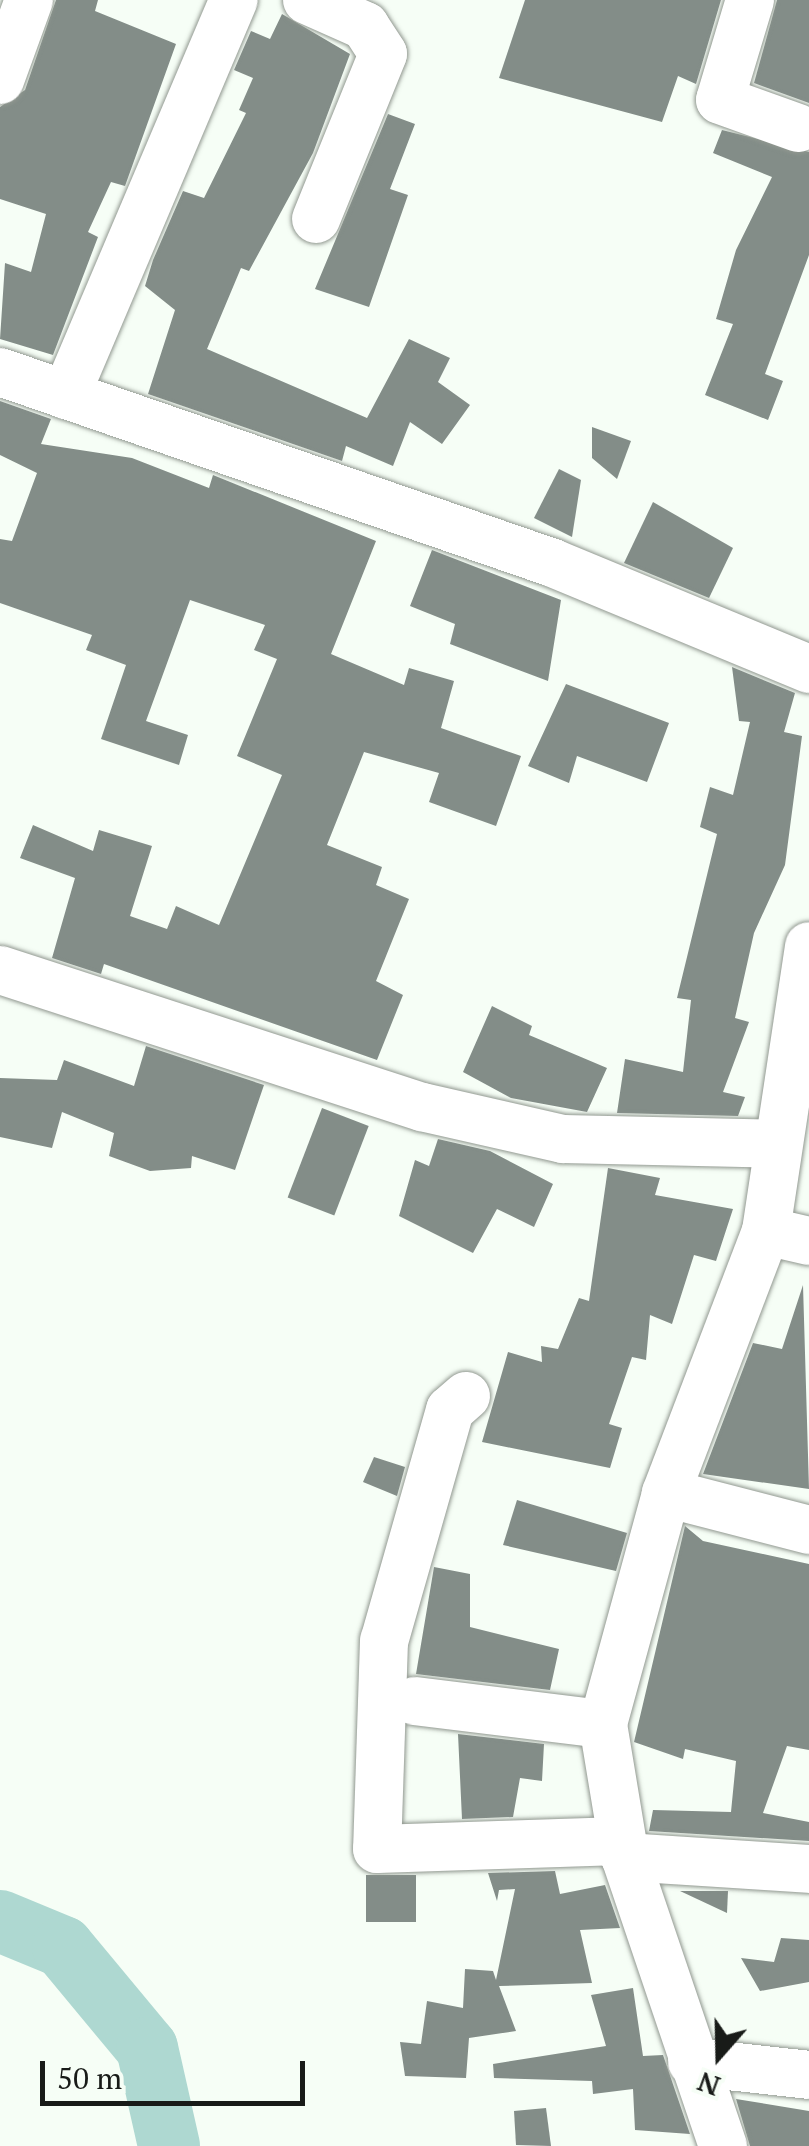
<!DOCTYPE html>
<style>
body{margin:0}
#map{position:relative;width:809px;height:2146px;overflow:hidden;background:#f6fef6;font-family:"PT Serif",serif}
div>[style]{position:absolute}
.river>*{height:62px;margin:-31px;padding:0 31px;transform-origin:31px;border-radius:31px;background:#aed8d1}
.building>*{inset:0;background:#838d88;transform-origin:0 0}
.roads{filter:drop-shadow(0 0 2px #919890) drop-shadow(0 0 2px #919890)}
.minor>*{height:48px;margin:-24px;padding:0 24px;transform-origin:24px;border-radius:24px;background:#fff}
span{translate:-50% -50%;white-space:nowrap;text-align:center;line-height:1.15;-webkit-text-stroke:8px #f6fef6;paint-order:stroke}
.north{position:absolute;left:669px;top:2006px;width:100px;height:100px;-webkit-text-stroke:8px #f6fef6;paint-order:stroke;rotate:200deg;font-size:28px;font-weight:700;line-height:40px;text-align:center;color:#181b18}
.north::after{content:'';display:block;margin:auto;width:35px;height:45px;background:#181b18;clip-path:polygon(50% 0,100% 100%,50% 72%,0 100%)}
.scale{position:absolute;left:40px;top:2061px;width:265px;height:45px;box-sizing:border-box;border:5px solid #181b18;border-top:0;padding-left:12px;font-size:30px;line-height:35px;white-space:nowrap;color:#181b18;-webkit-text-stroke:8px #f6fef6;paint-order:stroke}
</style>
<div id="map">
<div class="river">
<i style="left:0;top:1921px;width:68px;rotate:22.4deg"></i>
<i style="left:63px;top:1947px;width:131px;rotate:50.3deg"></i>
<i style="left:147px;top:2048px;width:100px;rotate:77.3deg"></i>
</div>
<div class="building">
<i style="clip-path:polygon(56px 0,98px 0,95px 11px,176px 44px,125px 186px,111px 182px,88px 232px,98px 237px,53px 355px,0 339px,5px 263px,31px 272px,46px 214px,0 199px,0 107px,25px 90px)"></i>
<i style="clip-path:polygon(525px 0,721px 0,696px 84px,678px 76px,662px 122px,499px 78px)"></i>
<i style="clip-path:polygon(777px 0,809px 0,809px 103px,754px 83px)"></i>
<i style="clip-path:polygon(282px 14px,350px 54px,313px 153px,249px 271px,241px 268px,207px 349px,367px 418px,409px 339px,450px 358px,438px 382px,470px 405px,442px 444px,410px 422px,393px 466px,346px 446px,342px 461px,148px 394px,175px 310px,145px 286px,153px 260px,183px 191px,204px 198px,246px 113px,239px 110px,253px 78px,234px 70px,251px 31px,270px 39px)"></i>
<i style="clip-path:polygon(388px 114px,415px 124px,390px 189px,408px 195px,369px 307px,315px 289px)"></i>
<i style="clip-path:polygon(722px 130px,809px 152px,809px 255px,765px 374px,783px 381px,768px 420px,705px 395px,733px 324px,716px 319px,736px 250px,772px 177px,713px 153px)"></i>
<i style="clip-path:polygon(0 401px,51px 419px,41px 444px,132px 458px,209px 488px,213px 475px,376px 541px,331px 654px,404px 685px,409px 668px,454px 681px,441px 728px,521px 756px,496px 826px,429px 802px,439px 773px,364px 752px,327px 845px,382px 867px,376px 885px,409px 899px,376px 981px,403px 995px,377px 1060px,104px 964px,101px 974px,52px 958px,75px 878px,20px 858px,33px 825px,93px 851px,99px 830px,152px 846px,130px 916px,167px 929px,176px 906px,219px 925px,282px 775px,237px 756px,277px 659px,254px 650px,265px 625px,190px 600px,146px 721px,188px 735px,179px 765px,101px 739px,126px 665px,86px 650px,92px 635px,0 603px,0 539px,12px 541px,37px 473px,0 455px)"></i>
<i style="clip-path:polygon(592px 427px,631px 441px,617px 479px,592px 458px)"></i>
<i style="clip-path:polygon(559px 469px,581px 480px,572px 537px,534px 518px)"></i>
<i style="clip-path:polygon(653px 502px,733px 548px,709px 598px,624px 563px)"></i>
<i style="clip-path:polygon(432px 550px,561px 600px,548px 681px,450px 644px,455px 624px,410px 606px)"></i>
<i style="clip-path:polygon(732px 667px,795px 693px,784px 732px,802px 736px,785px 865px,754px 933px,735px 1018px,749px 1022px,723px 1092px,745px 1097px,738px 1116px,617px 1113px,625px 1059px,683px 1072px,691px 1000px,677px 998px,717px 834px,700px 827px,710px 787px,733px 795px,750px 722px,739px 721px)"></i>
<i style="clip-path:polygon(566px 684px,669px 723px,647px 782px,577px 756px,569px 783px,528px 766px)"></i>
<i style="clip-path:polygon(492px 1006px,532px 1026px,529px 1035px,607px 1068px,587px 1112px,511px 1098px,463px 1072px)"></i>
<i style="clip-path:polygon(146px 1046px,264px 1085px,235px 1170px,192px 1156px,191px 1168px,150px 1171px,109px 1156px,114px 1133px,62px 1112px,52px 1148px,0 1137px,0 1078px,57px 1080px,64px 1060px,134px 1086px)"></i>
<i style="left:322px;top:1108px;width:50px;height:96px;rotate:21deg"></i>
<i style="clip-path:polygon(438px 1139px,490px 1151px,553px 1184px,534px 1227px,497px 1209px,473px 1253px,399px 1216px,415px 1160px,429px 1166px)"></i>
<i style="clip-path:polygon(608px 1168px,660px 1178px,655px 1195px,733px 1209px,716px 1261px,694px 1255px,672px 1324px,650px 1315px,646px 1360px,632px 1357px,609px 1424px,622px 1428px,610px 1468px,482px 1442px,508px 1352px,542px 1362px,541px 1346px,558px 1349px,579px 1298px,589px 1301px)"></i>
<i style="clip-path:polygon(803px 1285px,809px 1489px,703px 1474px,753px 1343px,782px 1349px)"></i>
<i style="clip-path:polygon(374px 1457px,405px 1467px,397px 1496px,363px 1482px)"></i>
<i style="clip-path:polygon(517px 1500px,627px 1533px,616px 1571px,503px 1545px)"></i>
<i style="clip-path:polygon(685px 1526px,703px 1541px,809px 1564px,809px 1750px,787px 1746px,763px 1813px,809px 1822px,809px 1841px,649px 1831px,653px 1810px,731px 1812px,736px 1761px,685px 1749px,683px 1759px,634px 1742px)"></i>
<i style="clip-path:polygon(434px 1567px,470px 1574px,470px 1627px,559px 1649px,550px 1690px,416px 1674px)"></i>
<i style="clip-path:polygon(458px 1734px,544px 1744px,542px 1781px,520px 1778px,513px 1817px,462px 1819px)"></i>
<i style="clip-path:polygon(555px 1871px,560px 1894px,605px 1885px,620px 1928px,580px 1930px,592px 1983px,499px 1986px,516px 2031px,469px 2038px,466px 2078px,405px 2076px,400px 2042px,421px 2044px,427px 2001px,463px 2008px,465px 1969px,493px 1971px,496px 1980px,515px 1889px,499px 1890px,497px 1901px,488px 1873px)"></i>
<i style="left:416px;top:1875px;width:47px;height:50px;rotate:90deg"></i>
<i style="clip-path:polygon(680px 1891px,728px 1891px,727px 1913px)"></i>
<i style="clip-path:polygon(781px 1938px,809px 1940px,809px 1982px,760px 1991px,741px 1958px,774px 1962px)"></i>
<i style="clip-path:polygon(633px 1988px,643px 2056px,663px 2055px,690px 2134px,635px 2130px,633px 2089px,593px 2094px,592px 2081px,494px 2078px,493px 2064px,606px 2046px,591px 1995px)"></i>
<i style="clip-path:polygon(736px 2099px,809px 2111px,809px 2146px,750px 2146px)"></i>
<i style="clip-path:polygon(546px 2108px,551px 2146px,516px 2145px,514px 2111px)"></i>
</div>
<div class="roads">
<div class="minor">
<i style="left:307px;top:0;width:64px;rotate:24.1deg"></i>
<i style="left:365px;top:26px;width:33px;rotate:57deg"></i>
<i style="left:383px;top:54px;width:178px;rotate:112.1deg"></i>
<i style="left:750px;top:0;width:104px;rotate:106.7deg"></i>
<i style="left:720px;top:100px;width:83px;rotate:19.7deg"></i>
<i style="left:0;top:80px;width:85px;rotate:-70.1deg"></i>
<i style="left:0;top:372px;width:585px;rotate:19.05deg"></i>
<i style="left:553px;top:563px;width:277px;rotate:22.5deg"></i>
<i style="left:66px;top:395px;width:429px;rotate:-67deg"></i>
<i style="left:0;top:970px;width:444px;rotate:18deg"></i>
<i style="left:422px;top:1107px;width:145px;rotate:12.8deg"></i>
<i style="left:563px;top:1139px;width:214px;rotate:1.3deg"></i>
<i style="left:766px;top:1231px;width:44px;rotate:13.1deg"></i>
<i style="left:466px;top:1396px;width:21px;rotate:139deg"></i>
<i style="left:450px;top:1410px;width:240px;rotate:105.9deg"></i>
<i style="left:384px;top:1641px;width:208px;rotate:91.9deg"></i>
<i style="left:377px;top:1849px;width:243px;rotate:-1.9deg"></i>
<i style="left:666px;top:1493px;width:148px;rotate:14.5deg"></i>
<i style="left:415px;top:1701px;width:189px;rotate:7deg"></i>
<i style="left:625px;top:1857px;width:184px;rotate:3.7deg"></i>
<i style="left:692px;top:2062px;width:118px;rotate:6.3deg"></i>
<i style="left:723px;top:2146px;width:305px;rotate:-108.7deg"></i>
<i style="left:625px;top:1857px;width:135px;rotate:-99.4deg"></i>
<i style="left:603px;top:1724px;width:239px;rotate:-74.7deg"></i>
<i style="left:666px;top:1493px;width:280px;rotate:-69.1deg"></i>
<i style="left:766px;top:1231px;width:288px;rotate:-81.4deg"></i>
</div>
</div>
<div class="north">N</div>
<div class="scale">50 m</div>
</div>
